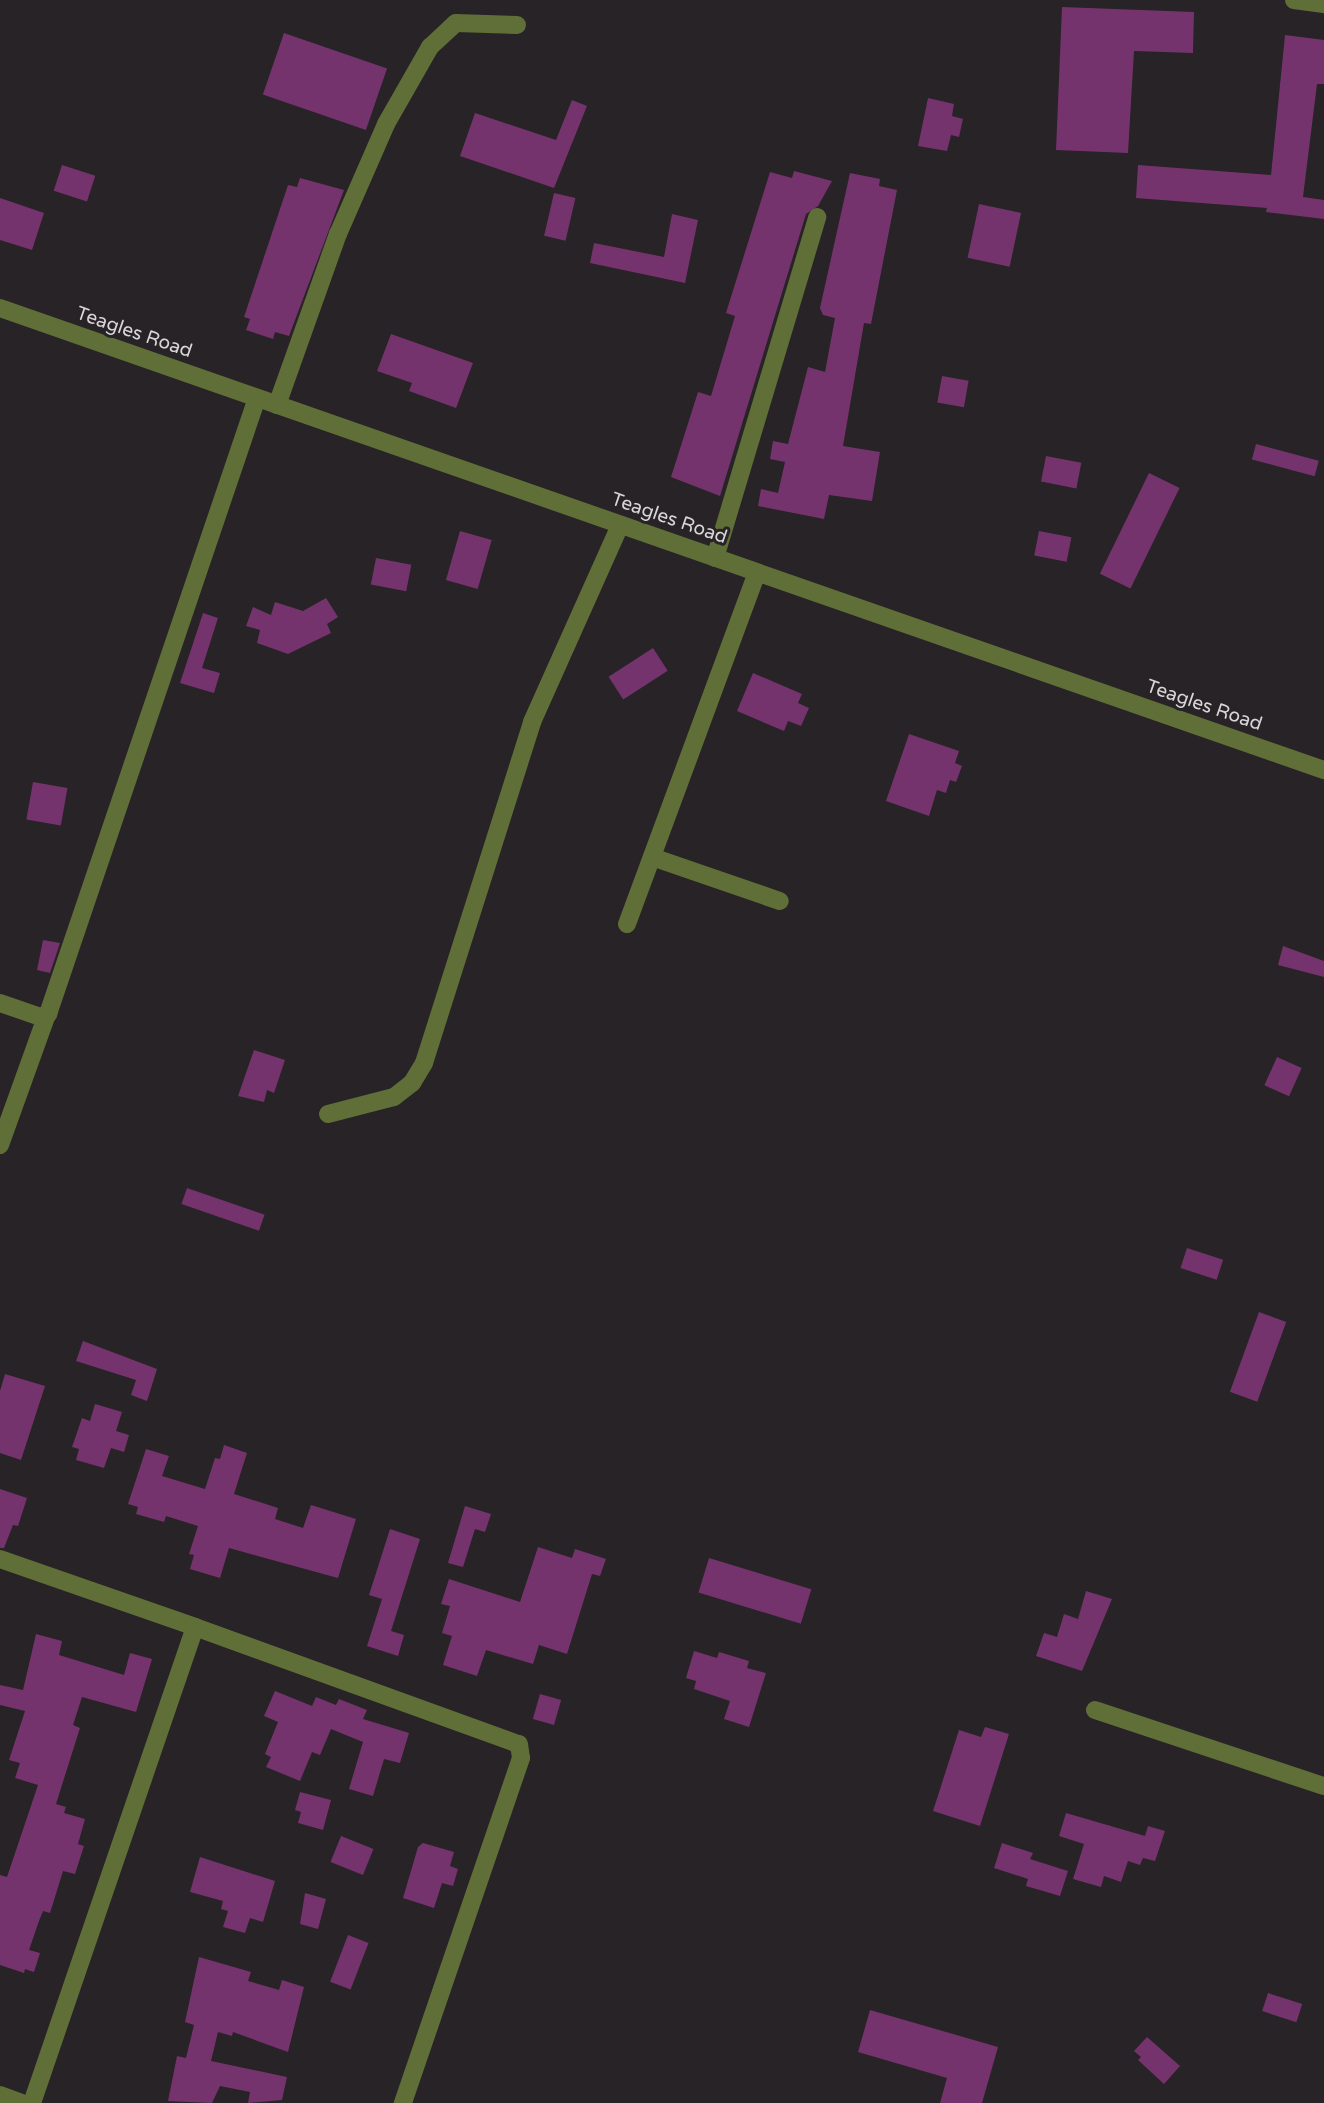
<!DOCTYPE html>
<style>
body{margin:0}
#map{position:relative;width:1324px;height:2103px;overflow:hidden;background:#272326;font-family:"Varela Round",sans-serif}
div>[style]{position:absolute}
.building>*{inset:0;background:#75336d;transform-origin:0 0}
.minor>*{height:18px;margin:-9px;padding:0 9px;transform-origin:9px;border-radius:9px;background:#606e37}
span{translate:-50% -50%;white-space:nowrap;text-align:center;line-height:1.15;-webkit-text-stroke:6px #272326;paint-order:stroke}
.street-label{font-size:19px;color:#d8d6d8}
</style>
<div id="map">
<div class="building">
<i style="clip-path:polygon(1062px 7px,1194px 12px,1193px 53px,1134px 51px,1128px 153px,1056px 150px)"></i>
<i style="left:284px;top:33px;width:109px;height:65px;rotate:19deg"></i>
<i style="clip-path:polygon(1285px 35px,1324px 40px,1324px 84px,1317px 84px,1303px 197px,1324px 200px,1324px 219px,1266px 212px,1267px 208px,1136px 198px,1138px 165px,1271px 175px)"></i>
<i style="clip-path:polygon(928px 98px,954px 104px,952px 116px,963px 119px,959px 137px,951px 135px,947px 151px,918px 146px)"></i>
<i style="clip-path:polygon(572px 100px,587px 106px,554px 188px,460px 156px,475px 113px,556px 140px)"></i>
<i style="left:62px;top:165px;width:35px;height:27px;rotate:18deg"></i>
<i style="clip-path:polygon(794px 171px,832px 181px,818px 206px,806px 214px,720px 496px,671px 477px,698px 392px,711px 396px,735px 316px,726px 313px,770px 172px,792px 178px)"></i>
<i style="clip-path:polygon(850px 173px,880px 179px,879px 186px,897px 190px,871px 324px,864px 323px,843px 446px,880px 452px,872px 501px,829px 495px,824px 519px,758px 506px,761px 489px,778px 493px,785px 462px,770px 459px,773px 441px,788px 444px,808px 367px,825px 372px,835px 318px,823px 315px,820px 308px)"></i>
<i style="clip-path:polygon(300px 178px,344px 190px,289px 336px,275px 332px,273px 339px,246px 330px,250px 319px,244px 317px,288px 185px,297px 187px)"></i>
<i style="left:554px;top:193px;width:22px;height:44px;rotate:13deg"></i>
<i style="clip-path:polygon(0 198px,44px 213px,32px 250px,0 240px)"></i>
<i style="left:979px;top:204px;width:43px;height:55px;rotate:12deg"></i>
<i style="clip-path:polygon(672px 214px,698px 220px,685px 283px,590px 263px,594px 243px,664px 257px)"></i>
<i style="clip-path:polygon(391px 334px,473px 363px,456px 408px,409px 391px,412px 383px,377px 371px)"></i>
<i style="left:942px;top:376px;width:27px;height:27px;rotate:10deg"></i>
<i style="left:1256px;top:444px;width:65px;height:16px;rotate:15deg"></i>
<i style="left:1046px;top:456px;width:36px;height:26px;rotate:11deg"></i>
<i style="left:1149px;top:473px;width:34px;height:112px;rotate:26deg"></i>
<i style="left:460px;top:531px;width:33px;height:51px;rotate:16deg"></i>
<i style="left:1039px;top:531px;width:33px;height:25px;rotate:11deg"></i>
<i style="left:376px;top:558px;width:36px;height:27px;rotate:11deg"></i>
<i style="clip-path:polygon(326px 598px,338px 617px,327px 624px,331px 633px,288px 654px,257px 643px,260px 630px,246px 626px,253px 607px,271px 615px,275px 602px,303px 611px)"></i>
<i style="clip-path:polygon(203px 613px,218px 618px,202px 668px,220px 673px,214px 693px,180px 683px)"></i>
<i style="left:653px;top:648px;width:27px;height:53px;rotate:57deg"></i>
<i style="clip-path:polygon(753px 673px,802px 694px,798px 703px,809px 708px,801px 726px,788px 721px,784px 731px,737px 711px)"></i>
<i style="clip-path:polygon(909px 734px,959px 751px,955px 763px,962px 766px,956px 782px,950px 780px,946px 793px,937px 790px,929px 816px,886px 801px)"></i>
<i style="left:33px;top:782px;width:35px;height:38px;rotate:10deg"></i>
<i style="clip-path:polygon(43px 940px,60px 943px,50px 973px,37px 970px)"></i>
<i style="clip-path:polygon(1283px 946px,1324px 961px,1324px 977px,1278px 965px)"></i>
<i style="clip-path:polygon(254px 1050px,285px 1060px,274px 1093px,267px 1090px,264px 1102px,238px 1096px)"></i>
<i style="left:1277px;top:1057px;width:27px;height:31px;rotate:24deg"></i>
<i style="left:187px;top:1188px;width:82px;height:17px;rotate:19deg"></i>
<i style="left:1187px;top:1248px;width:38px;height:21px;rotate:18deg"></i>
<i style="left:1259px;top:1312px;width:29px;height:85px;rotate:20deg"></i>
<i style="clip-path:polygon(83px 1341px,157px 1369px,147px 1401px,131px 1395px,136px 1380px,76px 1361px)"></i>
<i style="clip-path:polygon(5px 1374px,45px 1386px,21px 1460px,0 1453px,0 1391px)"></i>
<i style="clip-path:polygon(95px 1404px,122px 1412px,116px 1431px,129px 1435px,124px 1452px,111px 1448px,104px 1468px,76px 1460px,79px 1449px,72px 1447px,82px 1418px,90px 1421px)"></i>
<i style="clip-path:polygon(224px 1445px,247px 1453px,234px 1494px,278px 1508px,275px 1519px,303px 1528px,311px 1505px,356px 1519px,338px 1578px,229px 1548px,220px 1578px,190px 1569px,194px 1555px,189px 1554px,198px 1526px,166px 1516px,164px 1522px,136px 1514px,138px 1507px,128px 1504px,146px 1449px,169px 1456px,162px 1476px,205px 1489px,215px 1458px,220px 1459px)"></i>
<i style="clip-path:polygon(0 1489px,27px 1498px,18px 1526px,13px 1525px,4px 1548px,0 1548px)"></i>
<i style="clip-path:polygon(465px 1506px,491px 1514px,485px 1532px,475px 1529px,463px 1567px,448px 1563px)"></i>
<i style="clip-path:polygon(390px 1529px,420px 1539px,391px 1631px,404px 1635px,398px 1656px,367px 1646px,382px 1599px,369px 1595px)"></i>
<i style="clip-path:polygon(538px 1547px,572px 1558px,575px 1549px,606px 1559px,600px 1576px,592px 1574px,567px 1654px,539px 1645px,533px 1664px,486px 1650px,477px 1676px,443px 1665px,452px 1636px,442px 1633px,450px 1606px,441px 1604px,449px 1579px,520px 1602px)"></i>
<i style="left:709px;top:1558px;width:107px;height:36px;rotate:17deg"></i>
<i style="clip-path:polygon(1086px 1591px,1112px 1599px,1082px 1671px,1036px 1656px,1044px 1633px,1057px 1637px,1064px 1614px,1078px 1619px)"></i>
<i style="clip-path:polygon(36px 1634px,62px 1641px,59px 1655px,124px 1675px,130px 1653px,152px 1659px,136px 1712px,82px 1697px,73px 1725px,80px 1728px,56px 1804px,66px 1807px,64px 1813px,85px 1819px,78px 1844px,84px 1846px,75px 1874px,63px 1871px,50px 1913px,43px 1911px,39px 1921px,29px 1950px,40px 1953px,34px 1972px,25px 1969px,24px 1973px,0 1965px,0 1875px,7px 1877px,38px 1785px,15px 1778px,20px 1763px,9px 1760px,25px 1711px,0 1705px,0 1685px,23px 1690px)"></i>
<i style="clip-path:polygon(694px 1651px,717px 1658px,719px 1652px,749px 1661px,747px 1668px,766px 1673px,749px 1727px,724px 1719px,730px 1701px,694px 1689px,696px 1681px,686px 1678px)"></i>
<i style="clip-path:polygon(275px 1691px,312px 1706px,316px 1697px,336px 1705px,339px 1699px,367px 1710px,363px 1719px,409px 1733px,400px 1763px,384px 1759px,373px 1796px,349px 1789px,363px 1742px,331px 1729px,320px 1755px,312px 1752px,300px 1781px,266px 1767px,271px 1757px,265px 1754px,278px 1722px,264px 1716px)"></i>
<i style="left:540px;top:1694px;width:22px;height:26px;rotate:16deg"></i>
<i style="clip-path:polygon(985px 1727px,1009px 1734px,980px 1826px,933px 1811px,959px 1730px,981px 1737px)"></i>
<i style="clip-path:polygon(300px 1792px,331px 1800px,323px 1830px,298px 1823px,301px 1812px,295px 1810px)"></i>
<i style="clip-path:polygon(1066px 1813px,1145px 1836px,1148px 1826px,1165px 1831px,1155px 1861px,1143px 1858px,1140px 1865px,1128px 1861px,1121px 1882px,1104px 1876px,1101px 1887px,1073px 1879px,1084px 1844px,1059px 1836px)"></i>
<i style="left:341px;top:1836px;width:35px;height:28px;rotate:22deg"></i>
<i style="clip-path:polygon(423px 1843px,454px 1852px,450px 1866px,458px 1869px,453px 1886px,442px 1883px,434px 1908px,403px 1898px,418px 1847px)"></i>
<i style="clip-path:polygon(1002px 1843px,1033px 1853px,1030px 1859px,1068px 1871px,1060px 1896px,1026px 1886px,1028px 1879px,994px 1868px)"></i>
<i style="clip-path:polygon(200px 1857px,275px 1881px,263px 1922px,250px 1918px,245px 1933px,223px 1927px,228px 1911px,221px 1909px,223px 1901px,190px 1892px)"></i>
<i style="clip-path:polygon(305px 1893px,326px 1899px,318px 1929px,300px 1924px)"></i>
<i style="left:348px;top:1935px;width:22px;height:50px;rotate:21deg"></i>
<i style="clip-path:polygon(199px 1957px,251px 1972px,248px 1981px,279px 1990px,282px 1980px,304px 1987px,288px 2052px,233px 2032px,232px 2036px,218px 2032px,211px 2061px,287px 2077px,282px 2100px,248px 2103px,250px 2092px,220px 2086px,212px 2103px,168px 2101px,177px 2056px,186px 2058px,194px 2025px,185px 2022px)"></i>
<i style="left:1268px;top:1993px;width:36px;height:19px;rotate:18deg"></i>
<i style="clip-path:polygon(870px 2010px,998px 2047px,982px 2103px,940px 2103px,947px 2078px,858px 2052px)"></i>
<i style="clip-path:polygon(1147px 2037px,1180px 2066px,1164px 2084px,1138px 2060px,1141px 2057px,1134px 2051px)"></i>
</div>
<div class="minor">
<i style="left:1294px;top:0;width:30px;rotate:8deg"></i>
<i style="left:0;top:308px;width:1402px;rotate:19.24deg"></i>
<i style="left:277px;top:405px;width:182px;rotate:-70.4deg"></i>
<i style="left:338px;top:234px;width:120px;rotate:-66.4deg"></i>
<i style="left:386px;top:124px;width:89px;rotate:-60.3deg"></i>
<i style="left:430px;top:47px;width:35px;rotate:-43deg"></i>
<i style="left:456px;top:23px;width:61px;rotate:1.9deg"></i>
<i style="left:715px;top:558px;width:356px;rotate:-73.3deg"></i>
<i style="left:652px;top:857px;width:135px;rotate:19deg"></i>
<i style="left:627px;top:924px;width:374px;rotate:-69.7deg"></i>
<i style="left:0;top:1003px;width:43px;rotate:18.9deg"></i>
<i style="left:41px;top:1017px;width:8px;rotate:-23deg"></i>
<i style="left:48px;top:1014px;width:650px;rotate:-71.26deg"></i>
<i style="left:328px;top:1114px;width:68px;rotate:-14.4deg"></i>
<i style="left:394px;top:1097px;width:23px;rotate:-38deg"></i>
<i style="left:412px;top:1083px;width:23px;rotate:-59deg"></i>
<i style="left:424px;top:1063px;width:358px;rotate:-72.4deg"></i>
<i style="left:532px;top:722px;width:216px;rotate:-65.9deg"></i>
<i style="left:0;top:1145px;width:136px;rotate:-70.2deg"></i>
<i style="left:0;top:1559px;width:207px;rotate:19.2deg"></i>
<i style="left:195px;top:1627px;width:503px;rotate:108.9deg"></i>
<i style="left:195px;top:1627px;width:344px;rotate:19.9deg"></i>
<i style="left:519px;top:1744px;width:14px;rotate:82deg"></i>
<i style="left:521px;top:1758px;width:365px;rotate:108.9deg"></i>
<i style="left:1095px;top:1710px;width:241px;rotate:18.4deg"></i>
<i style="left:0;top:2095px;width:23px;rotate:20deg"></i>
</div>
<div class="street-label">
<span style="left:134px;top:333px;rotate:19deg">Teagles Road</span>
<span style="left:669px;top:519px;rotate:19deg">Teagles Road</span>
<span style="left:1204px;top:706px;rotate:19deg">Teagles Road</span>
</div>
</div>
